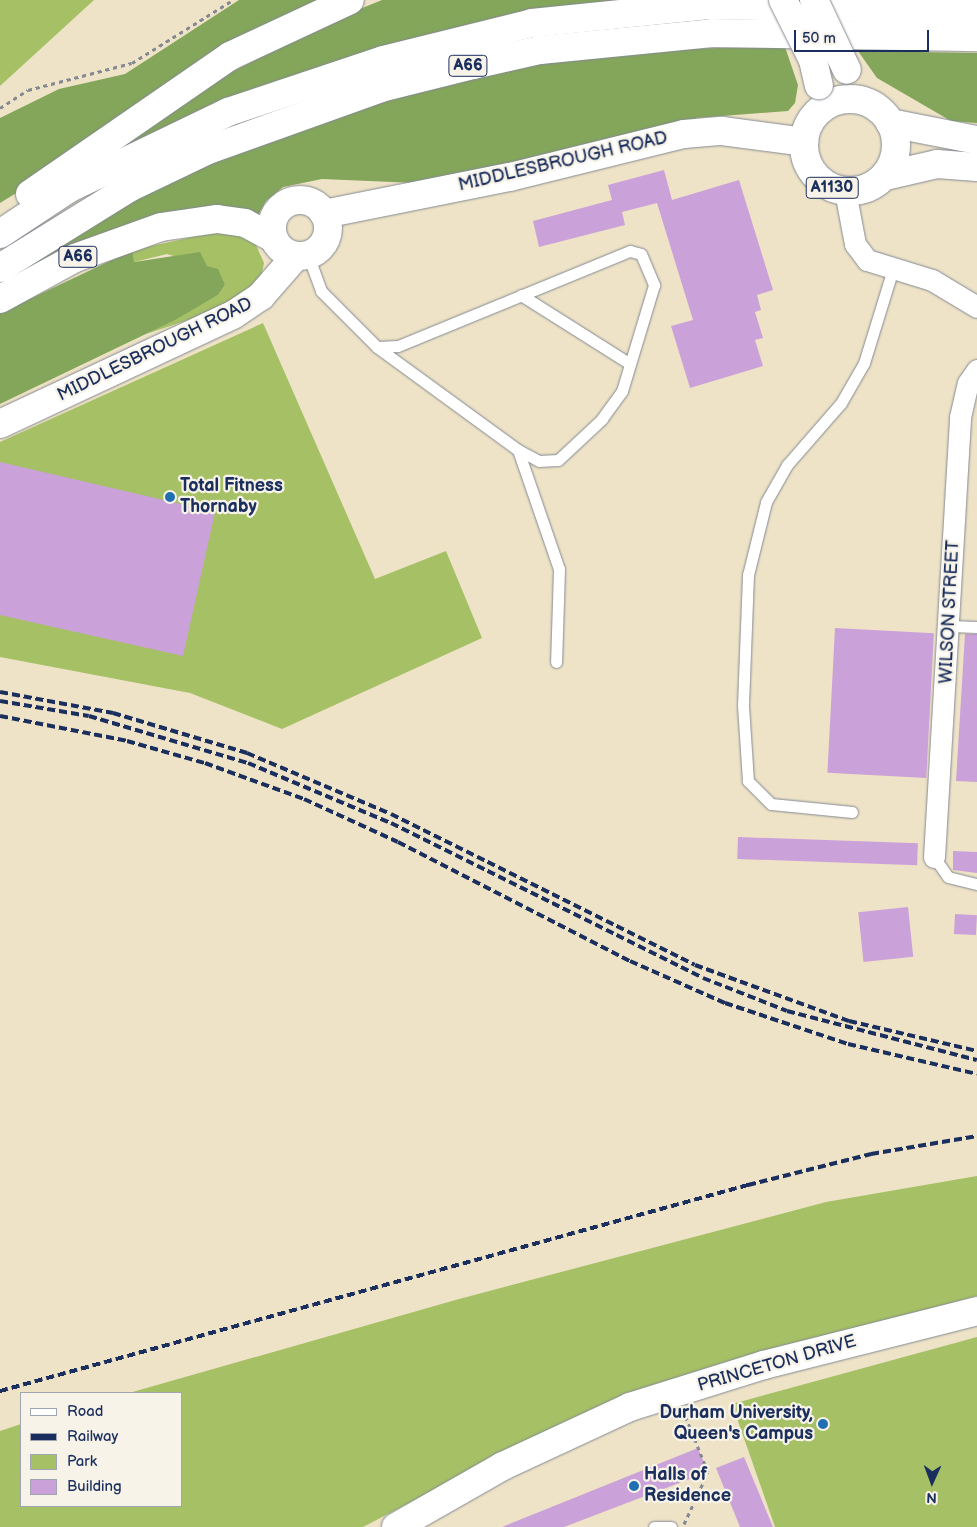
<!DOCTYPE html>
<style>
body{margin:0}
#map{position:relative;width:977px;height:1527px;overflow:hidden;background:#eee3c7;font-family:"Balsamiq Sans",sans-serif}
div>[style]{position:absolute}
.green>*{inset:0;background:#a6c066}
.forest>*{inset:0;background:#84a65b}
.building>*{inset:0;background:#cba1d9;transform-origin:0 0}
.path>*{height:3px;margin-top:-1.5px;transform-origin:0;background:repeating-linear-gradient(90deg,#848992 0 4px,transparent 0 8px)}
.roads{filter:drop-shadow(0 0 1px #848992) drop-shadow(0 0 1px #848992)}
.lane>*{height:11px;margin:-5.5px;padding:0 5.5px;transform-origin:5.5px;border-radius:5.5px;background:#fff}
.street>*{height:21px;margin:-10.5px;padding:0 10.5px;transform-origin:10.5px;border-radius:10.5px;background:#fff}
.secondary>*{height:28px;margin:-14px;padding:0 14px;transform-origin:14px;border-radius:14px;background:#fff}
.secondary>.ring{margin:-14px;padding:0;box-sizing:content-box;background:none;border:28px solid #fff;border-radius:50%}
.primary>*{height:28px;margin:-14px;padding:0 14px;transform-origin:14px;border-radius:14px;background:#fff}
.primary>.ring{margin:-14px;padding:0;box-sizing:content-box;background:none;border:28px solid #fff;border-radius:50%}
.highway>*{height:28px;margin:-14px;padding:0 14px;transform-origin:14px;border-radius:14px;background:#fff}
.rail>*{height:4px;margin-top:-2px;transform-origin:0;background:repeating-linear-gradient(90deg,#1b2f5e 0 8px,transparent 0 12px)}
.bridges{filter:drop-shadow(0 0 1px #848992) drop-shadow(0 0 1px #848992)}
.primary-bridge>*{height:28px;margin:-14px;padding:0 14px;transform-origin:14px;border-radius:14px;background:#fff}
.dots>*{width:14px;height:14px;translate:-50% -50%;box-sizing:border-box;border:2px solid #f7f3e8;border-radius:50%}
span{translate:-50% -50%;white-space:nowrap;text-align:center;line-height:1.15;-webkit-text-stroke:4.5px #f7f3e8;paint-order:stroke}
.shield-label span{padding:1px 4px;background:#f7f3e8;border:1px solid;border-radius:4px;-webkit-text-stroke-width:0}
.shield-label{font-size:16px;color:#1b2f5e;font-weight:700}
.street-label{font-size:18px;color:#1b2f5e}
.poi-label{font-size:18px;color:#1b2f5e;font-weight:700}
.left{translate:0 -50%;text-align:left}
.right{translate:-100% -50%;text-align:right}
.legend{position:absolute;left:20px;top:1392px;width:162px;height:115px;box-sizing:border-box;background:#f7f3e8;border:1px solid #9fa5b1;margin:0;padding:6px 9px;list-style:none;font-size:15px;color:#1b2f5e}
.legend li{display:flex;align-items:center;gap:10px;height:25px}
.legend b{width:25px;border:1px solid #9fa5b1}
.north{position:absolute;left:907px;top:1457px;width:50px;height:50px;-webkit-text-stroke:4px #f7f3e8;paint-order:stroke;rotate:182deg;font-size:14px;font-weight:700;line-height:20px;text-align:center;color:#1b2f5e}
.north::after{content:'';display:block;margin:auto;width:18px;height:22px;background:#1b2f5e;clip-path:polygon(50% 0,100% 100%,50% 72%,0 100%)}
.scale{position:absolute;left:794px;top:30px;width:135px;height:22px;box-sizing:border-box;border:2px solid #1b2f5e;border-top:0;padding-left:6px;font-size:15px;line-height:18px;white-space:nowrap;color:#1b2f5e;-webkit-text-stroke:4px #f7f3e8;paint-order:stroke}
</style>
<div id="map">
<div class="green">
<i style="clip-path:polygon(0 0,94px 0,0 86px)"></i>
<i style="clip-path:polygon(220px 231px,246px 237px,256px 245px,264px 263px,261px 278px,248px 292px,194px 318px,146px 334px,218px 295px,225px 285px,207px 266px,167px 254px,134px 262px,133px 250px)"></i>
<i style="clip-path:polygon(263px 323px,375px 579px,446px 551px,482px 638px,282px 729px,190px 693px,0 657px,0 442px)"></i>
<i style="clip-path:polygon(977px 1176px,977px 1296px,663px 1383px,566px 1421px,363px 1527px,0 1527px,0 1431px,21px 1424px,21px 1506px,181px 1506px,181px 1393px,129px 1393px,459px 1299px,826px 1202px)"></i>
<i style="clip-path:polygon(977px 1337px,977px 1527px,775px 1527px,732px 1404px)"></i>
</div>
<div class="forest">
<i style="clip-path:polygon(239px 0,331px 0,0 203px,0 118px,59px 89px,125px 74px)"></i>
<i style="clip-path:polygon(382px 0,631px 0,526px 14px,362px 53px,277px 81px,115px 150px,212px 82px,335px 19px)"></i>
<i style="clip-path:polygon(785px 47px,798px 85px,795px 103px,788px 111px,696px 118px,697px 126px,416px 183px,322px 179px,283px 187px,266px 201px,257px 217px,23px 275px,20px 268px,132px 199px,210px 162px,332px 114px,533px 63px,661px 49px)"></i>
<i style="clip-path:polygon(858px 51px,977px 53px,977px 123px,951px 121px,877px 78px)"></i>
<i style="clip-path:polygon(133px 250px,134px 262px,200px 252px,207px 266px,218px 269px,225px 285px,218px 295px,175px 320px,0 404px,0 313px)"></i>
</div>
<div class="building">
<i style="clip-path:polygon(664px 170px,672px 200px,739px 180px,773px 290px,757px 295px,761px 310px,755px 312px,763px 338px,755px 340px,763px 366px,690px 388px,671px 326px,693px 320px,657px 203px,622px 212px,625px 225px,539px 247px,533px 221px,612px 200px,608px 185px)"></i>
<i style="clip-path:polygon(0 462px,215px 512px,183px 656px,0 615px)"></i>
<i style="left:835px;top:628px;width:99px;height:145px;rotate:3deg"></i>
<i style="clip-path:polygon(965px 634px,977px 634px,977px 782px,956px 781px)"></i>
<i style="left:738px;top:837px;width:180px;height:22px;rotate:2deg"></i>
<i style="clip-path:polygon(953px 851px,977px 852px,977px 873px,953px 870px)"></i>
<i style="left:908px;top:907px;width:50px;height:50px;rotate:84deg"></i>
<i style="left:955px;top:914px;width:22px;height:20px;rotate:3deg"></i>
<i style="clip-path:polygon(698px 1448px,708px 1472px,564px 1527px,502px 1527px)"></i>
<i style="clip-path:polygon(744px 1457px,773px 1527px,740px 1527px,716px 1468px)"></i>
</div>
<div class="path">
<i style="left:0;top:108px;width:33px;rotate:-33deg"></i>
<i style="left:28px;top:90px;width:107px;rotate:-14.6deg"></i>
<i style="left:132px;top:63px;width:119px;rotate:-32deg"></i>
<i style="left:684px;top:1524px;width:57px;rotate:-65.2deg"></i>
<i style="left:708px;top:1472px;width:64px;rotate:-112.1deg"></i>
</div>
<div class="roads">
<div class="lane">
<i style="left:308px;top:255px;width:38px;rotate:70deg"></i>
<i style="left:321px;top:291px;width:79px;rotate:45deg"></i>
<i style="left:377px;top:347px;width:21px;rotate:-3deg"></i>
<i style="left:398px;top:346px;width:251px;rotate:-22.3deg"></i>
<i style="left:630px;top:251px;width:11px;rotate:15deg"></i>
<i style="left:641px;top:254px;width:34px;rotate:67deg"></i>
<i style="left:654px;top:285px;width:111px;rotate:106.8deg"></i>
<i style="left:622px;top:391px;width:34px;rotate:126deg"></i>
<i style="left:602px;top:419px;width:60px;rotate:137deg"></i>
<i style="left:558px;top:460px;width:19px;rotate:177deg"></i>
<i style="left:539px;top:461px;width:24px;rotate:-152deg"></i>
<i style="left:518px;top:450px;width:175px;rotate:-143.9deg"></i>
<i style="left:521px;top:295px;width:129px;rotate:32.3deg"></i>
<i style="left:518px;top:450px;width:126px;rotate:71deg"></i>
<i style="left:559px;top:569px;width:93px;rotate:91.8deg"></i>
<i style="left:950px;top:626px;width:27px;rotate:2deg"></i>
<i style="left:852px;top:812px;width:81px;rotate:-174.4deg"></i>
<i style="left:771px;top:804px;width:33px;rotate:-135deg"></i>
<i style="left:748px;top:781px;width:76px;rotate:-93.8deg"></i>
<i style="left:743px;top:705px;width:130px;rotate:-87.8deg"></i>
<i style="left:748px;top:575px;width:75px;rotate:-76.1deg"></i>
<i style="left:766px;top:502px;width:43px;rotate:-60.4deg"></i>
<i style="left:787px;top:465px;width:82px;rotate:-48.9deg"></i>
<i style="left:841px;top:403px;width:46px;rotate:-60.1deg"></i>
<i style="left:864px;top:363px;width:98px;rotate:-72.9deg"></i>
<i style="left:934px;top:857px;width:24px;rotate:55deg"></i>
<i style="left:948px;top:877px;width:30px;rotate:14deg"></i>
<i style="left:654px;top:1527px;width:17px"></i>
</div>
<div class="street">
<i style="left:845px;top:191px;width:54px;rotate:79.3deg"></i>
<i style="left:855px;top:244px;width:20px;rotate:53deg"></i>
<i style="left:867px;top:260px;width:68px;rotate:17.1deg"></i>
<i style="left:932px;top:280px;width:52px;rotate:31deg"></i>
<i style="left:934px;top:857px;width:441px;rotate:-86.6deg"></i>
<i style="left:960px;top:417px;width:35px;rotate:-77deg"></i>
<i style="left:968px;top:383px;width:16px;rotate:-55deg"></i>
</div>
<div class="secondary">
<i class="ring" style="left:272px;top:200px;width:28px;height:28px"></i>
<i style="left:324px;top:214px;width:190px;rotate:-11.3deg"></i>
<i style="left:510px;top:177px;width:179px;rotate:-13.9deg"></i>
<i style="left:684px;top:134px;width:38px;rotate:-5deg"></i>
<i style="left:722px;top:131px;width:83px;rotate:7.6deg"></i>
<i style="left:0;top:424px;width:257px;rotate:-25.1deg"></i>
<i style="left:233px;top:315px;width:34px;rotate:-34deg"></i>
<i style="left:261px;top:296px;width:53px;rotate:-48.8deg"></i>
<i style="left:396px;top:1527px;width:123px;rotate:-29.7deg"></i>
<i style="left:503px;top:1466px;width:140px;rotate:-24.9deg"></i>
<i style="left:630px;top:1407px;width:140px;rotate:-17.4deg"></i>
<i style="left:764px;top:1365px;width:220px;rotate:-14.2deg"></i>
</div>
<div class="primary">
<i class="ring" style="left:804px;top:99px;width:64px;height:64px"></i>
<i style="left:890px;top:123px;width:89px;rotate:11.1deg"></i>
<i style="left:885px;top:176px;width:53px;rotate:-13deg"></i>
<i style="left:937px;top:164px;width:40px;rotate:4.3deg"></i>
</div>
<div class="highway">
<i style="left:30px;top:194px;width:243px;rotate:-34.6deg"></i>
<i style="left:230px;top:56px;width:132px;rotate:-25deg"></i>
<i style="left:0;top:234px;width:82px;rotate:-33.5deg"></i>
<i style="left:68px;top:189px;width:178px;rotate:-25.7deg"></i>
<i style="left:228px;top:112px;width:163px;rotate:-18.5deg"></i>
<i style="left:383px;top:60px;width:154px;rotate:-13.9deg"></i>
<i style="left:532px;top:23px;width:178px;rotate:-5.8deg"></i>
<i style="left:709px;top:5px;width:268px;rotate:1.1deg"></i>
<i style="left:0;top:268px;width:152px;rotate:-31.8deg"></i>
<i style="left:129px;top:188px;width:88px;rotate:-25.7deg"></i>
<i style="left:208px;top:150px;width:184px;rotate:-19.7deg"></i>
<i style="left:381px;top:88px;width:95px;rotate:-14deg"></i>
<i style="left:473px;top:65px;width:69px;rotate:-12.6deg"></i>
<i style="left:540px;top:50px;width:173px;rotate:-5.6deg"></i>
<i style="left:712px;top:33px;width:265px;rotate:0.9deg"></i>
<i style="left:0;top:299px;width:85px;rotate:-28.7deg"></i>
<i style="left:75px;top:258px;width:91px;rotate:-19.8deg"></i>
<i style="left:161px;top:227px;width:57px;rotate:-8.1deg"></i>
<i style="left:217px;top:219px;width:28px;rotate:8deg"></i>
<i style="left:245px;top:223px;width:32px;rotate:28deg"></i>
</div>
</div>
<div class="rail">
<i style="left:0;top:692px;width:115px;rotate:10.5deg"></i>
<i style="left:113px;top:713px;width:140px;rotate:16.6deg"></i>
<i style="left:247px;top:753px;width:156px;rotate:23deg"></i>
<i style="left:391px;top:814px;width:339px;rotate:26.4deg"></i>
<i style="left:695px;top:965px;width:164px;rotate:20deg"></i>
<i style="left:849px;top:1021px;width:131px;rotate:13.2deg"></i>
<i style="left:0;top:701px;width:90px;rotate:9.6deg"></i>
<i style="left:89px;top:716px;width:166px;rotate:16.5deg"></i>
<i style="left:248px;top:763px;width:155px;rotate:22.8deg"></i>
<i style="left:391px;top:823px;width:348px;rotate:26.4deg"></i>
<i style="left:703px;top:978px;width:90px;rotate:21.4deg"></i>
<i style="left:787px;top:1011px;width:196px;rotate:14.5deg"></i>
<i style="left:0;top:716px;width:129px;rotate:11.1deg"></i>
<i style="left:127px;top:741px;width:81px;rotate:15.8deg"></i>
<i style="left:205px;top:763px;width:105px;rotate:20deg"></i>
<i style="left:304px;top:799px;width:103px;rotate:24.6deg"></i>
<i style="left:398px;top:842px;width:261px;rotate:27.2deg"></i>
<i style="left:630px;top:961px;width:104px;rotate:23.9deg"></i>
<i style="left:725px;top:1003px;width:130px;rotate:18.4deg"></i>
<i style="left:848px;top:1044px;width:132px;rotate:13.1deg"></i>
<i style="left:0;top:1391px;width:776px;rotate:-15.4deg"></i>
<i style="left:748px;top:1185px;width:127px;rotate:-14.1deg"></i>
<i style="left:871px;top:1154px;width:108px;rotate:-9.6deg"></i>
</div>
<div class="bridges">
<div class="primary-bridge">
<i style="left:783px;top:0;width:67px;rotate:63.4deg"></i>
<i style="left:813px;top:60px;width:26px;rotate:77deg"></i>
<i style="left:814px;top:0;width:77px;rotate:64.8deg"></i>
</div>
</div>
<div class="dots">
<i style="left:170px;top:497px;background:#1f6fb2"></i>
<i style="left:823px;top:1424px;background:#1f6fb2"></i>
<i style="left:634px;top:1486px;background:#1f6fb2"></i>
</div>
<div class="shield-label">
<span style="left:468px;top:66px">A66</span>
<span style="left:832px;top:188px">A1130</span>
<span style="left:78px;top:257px">A66</span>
</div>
<div class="street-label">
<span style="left:563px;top:162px;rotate:-13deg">MIDDLESBROUGH ROAD</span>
<span style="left:155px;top:350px;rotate:-26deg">MIDDLESBROUGH ROAD</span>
<span style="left:950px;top:612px;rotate:-87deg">WILSON STREET</span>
<span style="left:777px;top:1364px;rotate:-16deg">PRINCETON DRIVE</span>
</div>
<div class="poi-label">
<span class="left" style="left:180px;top:497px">Total Fitness<br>Thornaby</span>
<span class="right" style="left:813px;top:1424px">Durham University,<br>Queen's Campus</span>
<span class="left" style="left:644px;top:1486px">Halls of<br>Residence</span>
</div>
<ul class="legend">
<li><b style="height:6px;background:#fff"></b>Road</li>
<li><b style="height:6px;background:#1b2f5e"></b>Railway</li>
<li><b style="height:14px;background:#a6c066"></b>Park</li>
<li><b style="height:14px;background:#cba1d9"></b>Building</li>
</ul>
<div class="north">N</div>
<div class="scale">50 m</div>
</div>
